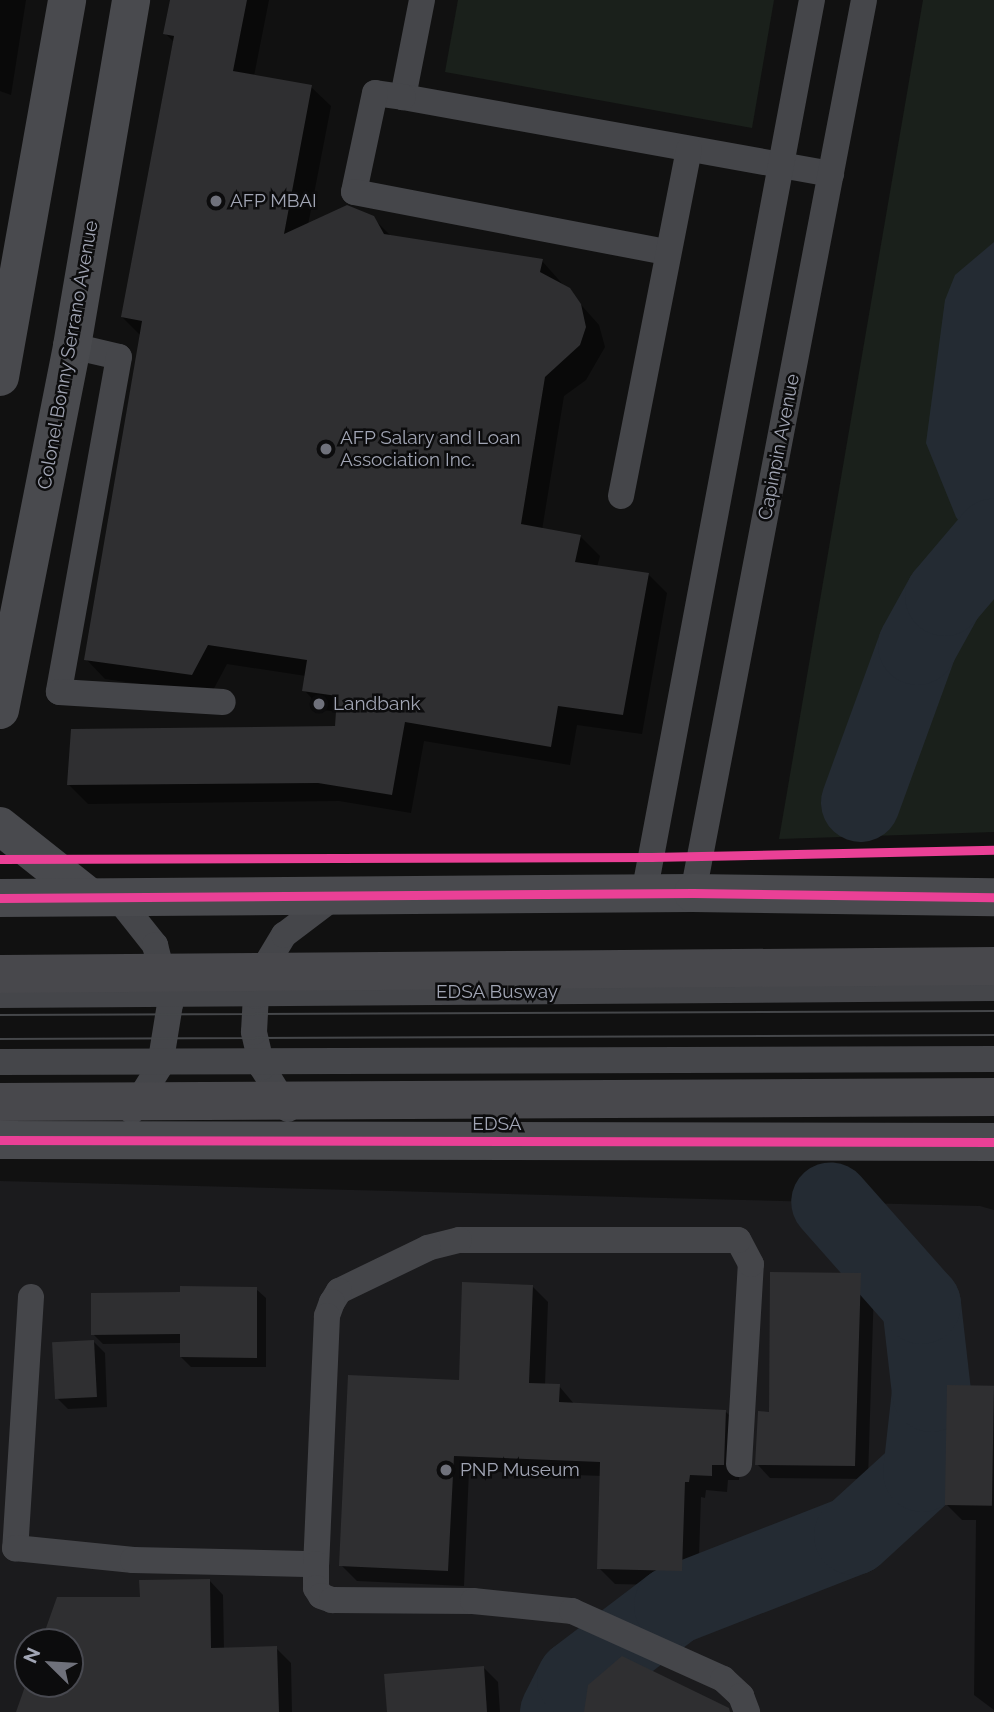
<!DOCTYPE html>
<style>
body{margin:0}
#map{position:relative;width:994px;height:1712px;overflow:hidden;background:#111;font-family:Raleway,sans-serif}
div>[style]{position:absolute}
.built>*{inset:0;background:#1b1b1d}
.green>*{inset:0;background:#1a201b}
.water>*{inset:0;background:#242b33}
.shadow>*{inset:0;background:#0007}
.river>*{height:79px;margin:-39.5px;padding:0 39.5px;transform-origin:39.5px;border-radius:39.5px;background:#242b33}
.building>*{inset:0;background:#2f2f31;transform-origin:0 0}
.lane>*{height:26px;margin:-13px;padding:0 13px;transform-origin:13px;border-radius:13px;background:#45464a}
.secondary>*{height:38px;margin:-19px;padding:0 19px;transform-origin:19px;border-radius:19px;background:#494a4e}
.tram>*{height:2px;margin:-1px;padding:0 1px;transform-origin:1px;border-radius:1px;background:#45474a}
.lane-bridge>*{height:26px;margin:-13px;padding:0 13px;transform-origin:13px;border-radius:13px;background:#45464a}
.highway-bridge>*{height:38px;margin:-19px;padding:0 19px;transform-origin:19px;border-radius:19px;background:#48484c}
.cycleway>*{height:9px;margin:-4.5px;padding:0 4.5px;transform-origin:4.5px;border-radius:4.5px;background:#ea4096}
.dots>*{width:19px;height:19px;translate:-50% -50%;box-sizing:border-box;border:4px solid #0c0c0d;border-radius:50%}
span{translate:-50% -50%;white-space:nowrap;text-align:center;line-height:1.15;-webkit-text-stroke:5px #0c0c0d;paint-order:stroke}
.poi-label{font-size:19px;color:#a1a5b4}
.left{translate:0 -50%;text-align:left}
.street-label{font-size:19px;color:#a1a5b4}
.north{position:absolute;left:14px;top:1628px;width:70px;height:70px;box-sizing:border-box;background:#0c0c0d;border:2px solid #484950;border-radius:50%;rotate:294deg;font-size:19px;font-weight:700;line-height:28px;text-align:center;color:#a1a5b4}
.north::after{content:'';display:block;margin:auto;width:24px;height:32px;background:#6f717b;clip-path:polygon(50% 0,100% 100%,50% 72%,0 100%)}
</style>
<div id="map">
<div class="built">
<i style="clip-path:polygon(evenodd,0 1181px,980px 1206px,994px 1210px,994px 1712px,0 1712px,0 1181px,28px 1642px,70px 1642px,70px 1684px,28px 1684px,28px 1642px)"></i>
</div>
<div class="green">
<i style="clip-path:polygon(458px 0,774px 0,752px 128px,445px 72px)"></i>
<i style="clip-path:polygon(923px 0,994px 0,994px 832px,779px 839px)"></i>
</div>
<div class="water">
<i style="clip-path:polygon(994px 242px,994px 522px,989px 528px,968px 534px,956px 517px,926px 443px,945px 300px,955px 275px)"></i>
</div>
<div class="shadow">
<i style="clip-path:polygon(0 0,26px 0,11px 95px,0 91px)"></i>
<i style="clip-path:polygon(172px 0,269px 0,254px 76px,311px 87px,331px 106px,308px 225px,373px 218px,392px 237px,542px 261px,599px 325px,605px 347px,586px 380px,564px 396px,542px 530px,580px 536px,600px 556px,597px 567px,648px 574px,667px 593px,642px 734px,577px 725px,570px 765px,424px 741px,411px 813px,339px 801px,88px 804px,69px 785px,337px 728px,338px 712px,323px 710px,304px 690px,306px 676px,227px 664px,211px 694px,105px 679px,86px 659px,141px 336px,122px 317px,174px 42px,165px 33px)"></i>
<i style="clip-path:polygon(861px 1275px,874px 1288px,868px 1479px,770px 1478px,757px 1464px,770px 1414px)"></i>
<i style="clip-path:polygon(532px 1286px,548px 1302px,545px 1385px,559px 1386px,575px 1405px,726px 1412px,742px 1428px,739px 1480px,728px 1480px,727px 1492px,706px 1490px,705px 1498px,701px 1497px,698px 1586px,615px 1584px,599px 1568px,602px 1476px,469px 1471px,464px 1586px,357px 1581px,341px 1565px,460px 1382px)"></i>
<i style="clip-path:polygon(256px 1289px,266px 1298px,266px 1367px,191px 1367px,181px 1357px,181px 1343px,103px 1344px,93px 1334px,182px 1293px)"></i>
<i style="clip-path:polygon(94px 1342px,105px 1353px,107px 1407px,68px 1409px,57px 1398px)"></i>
<i style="clip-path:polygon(994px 1388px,994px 1710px,974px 1695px,976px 1520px,962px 1520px,946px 1504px)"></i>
<i style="clip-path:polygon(209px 1580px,223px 1595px,224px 1650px,276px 1648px,291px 1663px,292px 1712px,22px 1712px,28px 1683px,70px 1684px,70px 1642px,43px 1642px,142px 1598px)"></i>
<i style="clip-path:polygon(483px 1667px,498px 1682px,500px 1712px,388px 1712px)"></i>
</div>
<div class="river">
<i style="left:860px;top:802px;width:167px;rotate:-70deg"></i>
<i style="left:917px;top:645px;width:56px;rotate:-61.1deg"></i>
<i style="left:944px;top:596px;width:77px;rotate:-49.7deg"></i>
<i style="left:559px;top:1712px;width:37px;rotate:-63deg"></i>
<i style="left:576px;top:1679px;width:122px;rotate:-37.3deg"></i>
<i style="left:673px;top:1605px;width:193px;rotate:-21.3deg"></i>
<i style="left:853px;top:1535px;width:93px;rotate:-42.4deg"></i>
<i style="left:922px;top:1472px;width:81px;rotate:-83.6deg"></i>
<i style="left:931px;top:1392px;width:89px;rotate:-96.5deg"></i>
<i style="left:921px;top:1304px;width:137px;rotate:-131.5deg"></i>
</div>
<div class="building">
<i style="clip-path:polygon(170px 0,247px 0,233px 71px,312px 85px,284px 234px,347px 205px,374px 216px,384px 234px,543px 259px,540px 272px,570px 288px,581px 304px,586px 327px,580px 345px,545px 377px,521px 524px,581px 535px,575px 562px,649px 573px,623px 715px,558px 706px,551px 747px,405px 722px,392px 795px,318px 783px,67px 785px,71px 729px,335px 726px,337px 696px,302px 691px,307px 660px,208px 645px,192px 675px,84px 660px,142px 321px,121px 317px,174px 36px,163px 34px)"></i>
<i style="clip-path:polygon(770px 1272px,861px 1273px,855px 1466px,755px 1465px,758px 1411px,769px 1412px)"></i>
<i style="clip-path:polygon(462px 1282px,533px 1285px,529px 1383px,560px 1384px,559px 1402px,726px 1410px,724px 1465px,712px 1465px,712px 1476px,690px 1475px,689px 1482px,685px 1482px,682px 1571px,597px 1569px,600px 1462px,454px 1456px,448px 1571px,339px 1566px,348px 1375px,459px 1380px)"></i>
<i style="clip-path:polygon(180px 1286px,257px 1287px,257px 1358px,180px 1357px,180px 1334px,91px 1335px,91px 1293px,180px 1292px)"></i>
<i style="left:94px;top:1340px;width:57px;height:42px;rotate:87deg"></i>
<i style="left:947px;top:1385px;width:47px;height:120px;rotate:1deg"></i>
<i style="clip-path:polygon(210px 1579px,211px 1648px,277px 1646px,279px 1712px,16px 1712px,28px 1678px,28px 1684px,70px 1684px,70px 1642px,41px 1642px,57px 1597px,140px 1597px,139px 1580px)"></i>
<i style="clip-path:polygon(622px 1656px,729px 1708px,730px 1712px,584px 1712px,588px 1685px)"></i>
<i style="clip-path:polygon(484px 1666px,487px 1712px,387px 1712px,384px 1674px)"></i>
</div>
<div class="lane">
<i style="left:422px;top:0;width:99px;rotate:101.1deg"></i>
<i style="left:403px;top:97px;width:435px;rotate:10.2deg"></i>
<i style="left:403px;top:97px;width:28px;rotate:-172deg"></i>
<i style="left:375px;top:93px;width:101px;rotate:102deg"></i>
<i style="left:354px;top:192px;width:319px;rotate:10.9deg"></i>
<i style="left:72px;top:346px;width:48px;rotate:13.2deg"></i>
<i style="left:119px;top:357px;width:340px;rotate:100.2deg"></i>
<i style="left:59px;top:692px;width:164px;rotate:3.5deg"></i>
<i style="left:621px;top:496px;width:353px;rotate:-78.9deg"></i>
<i style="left:693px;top:893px;width:909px;rotate:-79.16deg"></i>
<i style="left:644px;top:894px;width:910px;rotate:-79.36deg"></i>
<i style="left:116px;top:896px;width:63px;rotate:51.5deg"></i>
<i style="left:155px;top:945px;width:61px;rotate:75.7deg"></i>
<i style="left:170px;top:1004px;width:63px;rotate:99.2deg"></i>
<i style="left:160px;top:1066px;width:53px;rotate:121.9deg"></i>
<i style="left:288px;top:1109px;width:49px;rotate:-121.8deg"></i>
<i style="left:262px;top:1067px;width:36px;rotate:-103deg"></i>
<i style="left:254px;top:1032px;width:36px;rotate:-87deg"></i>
<i style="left:256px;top:996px;width:35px;rotate:-72deg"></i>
<i style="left:267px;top:963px;width:33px;rotate:-59deg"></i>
<i style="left:284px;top:935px;width:63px;rotate:-37.2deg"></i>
<i style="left:31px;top:1297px;width:252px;rotate:93.6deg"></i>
<i style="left:15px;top:1548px;width:119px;rotate:5.8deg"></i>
<i style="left:133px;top:1560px;width:183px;rotate:1.3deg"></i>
<i style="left:739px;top:1464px;width:200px;rotate:-86.6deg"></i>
<i style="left:751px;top:1264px;width:27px;rotate:-118deg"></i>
<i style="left:738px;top:1240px;width:279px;rotate:180deg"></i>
<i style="left:459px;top:1240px;width:32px;rotate:166deg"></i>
<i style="left:428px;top:1248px;width:99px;rotate:154.2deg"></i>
<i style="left:339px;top:1291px;width:13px;rotate:122deg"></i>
<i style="left:332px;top:1302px;width:15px;rotate:110deg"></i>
<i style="left:327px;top:1316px;width:248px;rotate:92.5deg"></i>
<i style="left:316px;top:1564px;width:24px;rotate:90deg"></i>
<i style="left:316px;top:1588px;width:9px;rotate:58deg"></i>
<i style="left:321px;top:1596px;width:12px;rotate:20deg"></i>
<i style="left:332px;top:1600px;width:141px;rotate:0.4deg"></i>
<i style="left:473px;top:1601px;width:100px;rotate:5.8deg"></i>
<i style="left:572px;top:1611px;width:166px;rotate:24.2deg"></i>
<i style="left:723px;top:1679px;width:25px;rotate:43deg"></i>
<i style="left:741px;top:1696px;width:17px;rotate:69deg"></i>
</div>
<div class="secondary">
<i style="left:0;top:377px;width:383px;rotate:-79.9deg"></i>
<i style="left:0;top:710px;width:371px;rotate:-78.8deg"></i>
<i style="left:72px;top:346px;width:351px;rotate:-80.3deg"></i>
<i style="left:0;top:826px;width:112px;rotate:38.5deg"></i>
<i style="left:0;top:898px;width:693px;rotate:-0.41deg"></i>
<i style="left:693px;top:893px;width:301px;rotate:0.8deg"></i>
<i style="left:0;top:1140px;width:994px;rotate:0.12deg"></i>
</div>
<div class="tram">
<i style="left:0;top:1015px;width:994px;rotate:-0.23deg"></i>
<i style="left:0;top:1039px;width:994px;rotate:-0.23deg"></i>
</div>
<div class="lane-bridge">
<i style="left:0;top:995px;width:994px;rotate:-0.4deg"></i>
<i style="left:0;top:1062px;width:994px;rotate:-0.17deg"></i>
</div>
<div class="highway-bridge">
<i style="left:0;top:974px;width:994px;rotate:-0.46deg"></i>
<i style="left:0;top:1102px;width:994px;rotate:-0.29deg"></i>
</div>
<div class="cycleway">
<i style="left:0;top:859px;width:651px;rotate:-0.18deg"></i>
<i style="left:651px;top:857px;width:343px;rotate:-1.2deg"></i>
<i style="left:0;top:898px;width:693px;rotate:-0.41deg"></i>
<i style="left:693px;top:893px;width:301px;rotate:0.8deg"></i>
<i style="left:0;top:1140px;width:994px;rotate:0.12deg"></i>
</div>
<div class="dots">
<i style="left:216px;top:201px;background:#6f717b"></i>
<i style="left:326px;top:449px;background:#6f717b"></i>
<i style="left:319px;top:704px;background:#6f717b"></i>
<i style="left:446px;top:1470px;background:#6f717b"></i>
</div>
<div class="poi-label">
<span class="left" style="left:230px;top:201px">AFP MBAI</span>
<span class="left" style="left:340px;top:449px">AFP Salary and Loan<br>Association Inc.</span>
<span class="left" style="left:333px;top:704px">Landbank</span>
<span class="left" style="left:460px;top:1470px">PNP Museum</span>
</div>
<div class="street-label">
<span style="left:68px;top:355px;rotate:-80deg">Colonel Bonny Serrano Avenue</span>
<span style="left:779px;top:447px;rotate:-79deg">Capinpin Avenue</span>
<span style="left:497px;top:992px">EDSA Busway</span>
<span style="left:497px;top:1124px">EDSA</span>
</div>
<div class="north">N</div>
</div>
